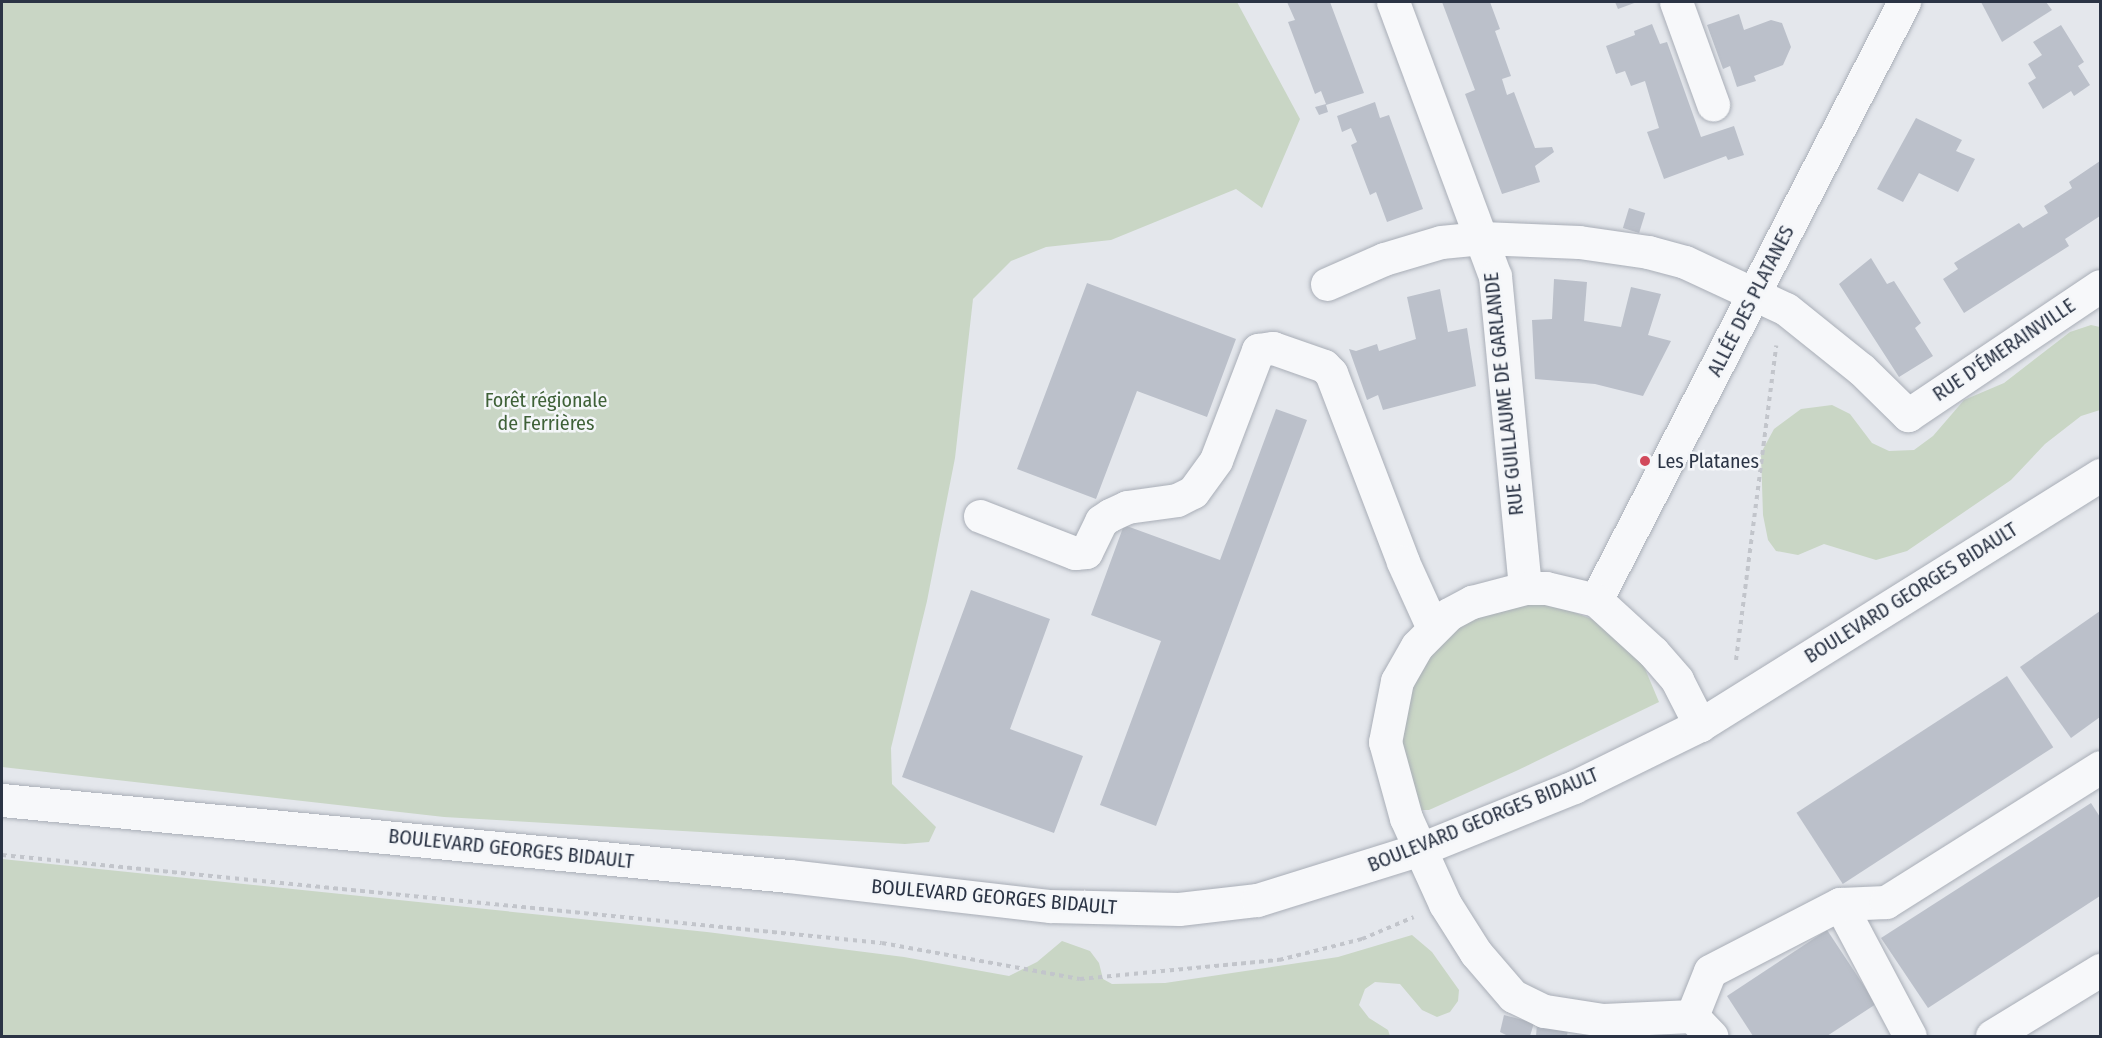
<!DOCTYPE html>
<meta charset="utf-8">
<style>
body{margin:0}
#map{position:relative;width:2102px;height:1038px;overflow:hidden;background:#e4e7ec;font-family:"Fira Sans Condensed",sans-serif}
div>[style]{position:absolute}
.green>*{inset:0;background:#c9d6c5}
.building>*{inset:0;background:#bbc0ca;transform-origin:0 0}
.path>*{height:4px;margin-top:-2px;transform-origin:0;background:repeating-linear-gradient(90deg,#c2c5cb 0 4.5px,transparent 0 9px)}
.roads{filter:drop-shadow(0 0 2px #a9aeb7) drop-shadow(0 0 2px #a9aeb7)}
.minor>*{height:33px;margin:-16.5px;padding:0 16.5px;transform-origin:16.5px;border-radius:16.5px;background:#f7f8fa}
.dots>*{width:16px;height:16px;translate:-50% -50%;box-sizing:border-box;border:3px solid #f4f6f9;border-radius:50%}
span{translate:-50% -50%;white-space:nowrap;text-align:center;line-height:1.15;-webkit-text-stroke:5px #f4f6f9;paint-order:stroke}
.street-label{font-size:20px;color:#2b3445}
.park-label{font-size:20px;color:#3f6138}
.poi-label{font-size:20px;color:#2b3445}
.left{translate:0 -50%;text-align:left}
.frame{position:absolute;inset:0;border:3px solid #2b3445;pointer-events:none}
</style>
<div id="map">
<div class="green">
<i style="clip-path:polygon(2px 2px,1237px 2px,1300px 119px,1262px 208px,1236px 189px,1111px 240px,1046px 247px,1011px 261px,973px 299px,955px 458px,927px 601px,891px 748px,892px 784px,936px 827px,929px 842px,905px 844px,444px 817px,2px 767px)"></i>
<i style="clip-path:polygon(2091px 325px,2100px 327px,2100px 410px,2081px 416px,2045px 444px,2011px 480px,1907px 551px,1876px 560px,1824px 544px,1798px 555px,1776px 551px,1768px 540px,1763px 515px,1761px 453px,1774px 429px,1801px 409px,1832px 405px,1850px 414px,1872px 443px,1889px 451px,1914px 450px,1933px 436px,1964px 400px,2004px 383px,2070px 332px)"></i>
<i style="clip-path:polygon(1529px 604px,1555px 605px,1597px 621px,1643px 664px,1659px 702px,1516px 771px,1429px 810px,1419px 810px,1404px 777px,1400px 718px,1423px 662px,1463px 623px,1480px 614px)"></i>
<i style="clip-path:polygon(2px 859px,707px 932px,904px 957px,1009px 976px,1037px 962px,1062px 941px,1090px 951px,1099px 963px,1103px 979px,1112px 984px,1165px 983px,1338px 957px,1412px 935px,1432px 952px,1459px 990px,1458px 1001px,1450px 1012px,1437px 1017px,1422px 1010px,1400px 984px,1375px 982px,1365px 989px,1359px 1005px,1369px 1018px,1388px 1030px,1390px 1036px,2px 1036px)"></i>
</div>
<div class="building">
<i style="clip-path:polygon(1287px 2px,1330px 2px,1364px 93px,1326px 105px,1328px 112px,1319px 115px,1315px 107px,1326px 104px,1321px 91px,1315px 94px,1288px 22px,1295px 20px)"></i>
<i style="clip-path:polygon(1442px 2px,1490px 2px,1500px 29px,1495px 31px,1511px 76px,1502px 79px,1507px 95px,1514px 92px,1535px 148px,1552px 147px,1554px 152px,1535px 166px,1540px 182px,1502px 194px,1465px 94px,1475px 90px)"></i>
<i style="clip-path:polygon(1615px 2px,1637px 2px,1618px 9px)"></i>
<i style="clip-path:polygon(1981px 2px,2046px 2px,2052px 10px,2002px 42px)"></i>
<i style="clip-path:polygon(1739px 14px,1744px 30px,1771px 20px,1782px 23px,1791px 47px,1783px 65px,1754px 76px,1756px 81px,1737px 87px,1730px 66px,1723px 69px,1707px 25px)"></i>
<i style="clip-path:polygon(1652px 24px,1660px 44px,1667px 42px,1701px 137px,1734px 126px,1744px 155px,1728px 160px,1726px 156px,1664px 179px,1647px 132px,1659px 128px,1645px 81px,1631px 86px,1625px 71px,1616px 74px,1606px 46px,1635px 35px,1634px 31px)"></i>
<i style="clip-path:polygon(2061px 25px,2084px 62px,2078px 66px,2090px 85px,2074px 96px,2071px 91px,2043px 109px,2028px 83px,2036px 78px,2028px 64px,2042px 55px,2033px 42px)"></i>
<i style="clip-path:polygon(1375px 102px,1380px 118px,1389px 115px,1423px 209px,1387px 222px,1376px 192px,1370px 195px,1351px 145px,1357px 142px,1351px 128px,1342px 132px,1337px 116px)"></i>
<i style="clip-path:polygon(1916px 118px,1962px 140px,1956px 151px,1975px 159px,1958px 192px,1919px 173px,1903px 202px,1877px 189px)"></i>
<i style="clip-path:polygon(2100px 161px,2100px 216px,2065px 239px,2069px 246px,1964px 313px,1943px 279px,1958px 269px,1954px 263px,2019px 223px,2023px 228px,2048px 213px,2044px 206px,2072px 188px,2069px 182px)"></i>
<i style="left:1629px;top:208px;width:17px;height:21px;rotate:17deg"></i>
<i style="clip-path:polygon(1871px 258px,1887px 284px,1894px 281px,1921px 323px,1915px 328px,1933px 356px,1899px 377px,1839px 284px)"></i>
<i style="clip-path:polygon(1554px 279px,1587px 282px,1584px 321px,1621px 327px,1631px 287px,1661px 294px,1648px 335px,1671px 341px,1643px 396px,1595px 384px,1535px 379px,1532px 320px,1552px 319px)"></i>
<i style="clip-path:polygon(1087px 283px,1236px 339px,1207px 417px,1137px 391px,1096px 499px,1017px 469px)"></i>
<i style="clip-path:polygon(1440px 289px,1448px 332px,1467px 328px,1476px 386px,1383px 410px,1378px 395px,1367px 400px,1349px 349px,1356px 351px,1377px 344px,1379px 351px,1416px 339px,1407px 297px)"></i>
<i style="clip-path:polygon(1276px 409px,1307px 420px,1156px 826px,1100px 805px,1161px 641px,1091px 615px,1124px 525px,1220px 560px)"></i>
<i style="clip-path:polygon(971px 590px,1050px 619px,1010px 729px,1083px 756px,1054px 833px,902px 777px)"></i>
<i style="clip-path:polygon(2100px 611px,2100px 717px,2071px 738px,2020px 667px)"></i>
<i style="left:2007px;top:676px;width:85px;height:251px;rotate:57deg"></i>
<i style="clip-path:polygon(2091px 803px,2100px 817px,2100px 896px,1928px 1008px,1881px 938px)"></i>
<i style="clip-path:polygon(1827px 930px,1876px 1004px,1827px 1036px,1753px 1036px,1727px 996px)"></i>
<i style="clip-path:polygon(1504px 1015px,1534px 1023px,1530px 1036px,1508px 1036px,1500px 1032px)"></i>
<i style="clip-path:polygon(1537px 1025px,1568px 1028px,1567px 1036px,1536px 1036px)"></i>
</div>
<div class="path">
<i style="left:1736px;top:660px;width:317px;rotate:-82.7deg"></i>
<i style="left:2px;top:855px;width:884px;rotate:5.71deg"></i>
<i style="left:882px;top:943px;width:201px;rotate:10.3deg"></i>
<i style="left:1080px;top:979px;width:200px;rotate:-5.5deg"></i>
<i style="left:1279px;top:960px;width:86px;rotate:-14.2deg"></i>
<i style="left:1362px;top:939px;width:56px;rotate:-22.9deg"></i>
</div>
<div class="roads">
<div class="minor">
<i style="left:1393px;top:2px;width:292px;rotate:69.6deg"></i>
<i style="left:1495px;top:276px;width:313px;rotate:84.5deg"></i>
<i style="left:1676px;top:2px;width:109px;rotate:70.1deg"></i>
<i style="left:1327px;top:284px;width:62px;rotate:-23.7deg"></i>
<i style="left:1384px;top:259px;width:59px;rotate:-16.6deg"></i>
<i style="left:1441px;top:242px;width:41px;rotate:-5.6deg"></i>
<i style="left:1482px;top:238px;width:97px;rotate:2.4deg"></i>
<i style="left:1579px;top:242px;width:70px;rotate:8.2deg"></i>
<i style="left:1648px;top:252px;width:38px;rotate:15deg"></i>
<i style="left:1685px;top:262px;width:111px;rotate:25deg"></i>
<i style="left:1786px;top:309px;width:96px;rotate:38.7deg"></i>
<i style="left:1861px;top:369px;width:66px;rotate:44.4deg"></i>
<i style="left:1908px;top:415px;width:231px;rotate:-33.9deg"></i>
<i style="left:980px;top:516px;width:102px;rotate:21.3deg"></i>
<i style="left:1075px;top:553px;width:11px;rotate:-5deg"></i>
<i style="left:1086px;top:552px;width:34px;rotate:-64deg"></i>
<i style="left:1101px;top:521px;width:11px;rotate:-34deg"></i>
<i style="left:1110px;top:515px;width:19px;rotate:-25deg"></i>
<i style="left:1127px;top:507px;width:50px;rotate:-8deg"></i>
<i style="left:1177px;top:500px;width:18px;rotate:-27deg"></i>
<i style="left:1193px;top:492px;width:39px;rotate:-54deg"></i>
<i style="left:1216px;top:460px;width:118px;rotate:-69.1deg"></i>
<i style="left:1258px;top:350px;width:15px;rotate:-8deg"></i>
<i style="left:1273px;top:348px;width:54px;rotate:19.4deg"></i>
<i style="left:1324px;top:366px;width:10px;rotate:45deg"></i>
<i style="left:1331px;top:373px;width:202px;rotate:69.1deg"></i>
<i style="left:1403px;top:562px;width:72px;rotate:65.6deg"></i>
<i style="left:1596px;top:600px;width:673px;rotate:-62.75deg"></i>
<i style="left:2px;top:800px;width:791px;rotate:5.52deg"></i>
<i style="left:789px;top:876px;width:263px;rotate:6.6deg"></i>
<i style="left:1050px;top:906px;width:129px;rotate:1.3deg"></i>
<i style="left:1179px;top:909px;width:79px;rotate:-6.6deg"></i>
<i style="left:1257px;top:900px;width:169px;rotate:-17.3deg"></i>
<i style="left:1418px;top:850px;width:168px;rotate:-22deg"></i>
<i style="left:1574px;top:787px;width:140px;rotate:-26.2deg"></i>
<i style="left:1700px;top:725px;width:472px;rotate:-32deg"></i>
<i style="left:1840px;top:904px;width:149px;rotate:62.1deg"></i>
<i style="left:1692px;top:1016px;width:89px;rotate:177.4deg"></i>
<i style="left:1603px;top:1020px;width:60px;rotate:-171.3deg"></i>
<i style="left:1544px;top:1011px;width:34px;rotate:-154deg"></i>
<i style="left:1513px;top:996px;width:57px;rotate:-130.7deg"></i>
<i style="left:1476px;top:953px;width:58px;rotate:-122.3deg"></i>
<i style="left:1445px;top:904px;width:94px;rotate:-114.4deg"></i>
<i style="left:1406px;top:818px;width:79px;rotate:-105.4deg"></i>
<i style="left:1385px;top:742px;width:62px;rotate:-78.9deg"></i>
<i style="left:1397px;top:681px;width:40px;rotate:-60.3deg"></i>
<i style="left:1417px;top:646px;width:45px;rotate:-45deg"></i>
<i style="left:1449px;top:614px;width:26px;rotate:-28deg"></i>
<i style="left:1472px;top:602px;width:55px;rotate:-14.8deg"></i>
<i style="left:1525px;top:588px;width:21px"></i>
<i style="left:1546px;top:588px;width:51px;rotate:13.5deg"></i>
<i style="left:1596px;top:600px;width:77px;rotate:42.4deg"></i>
<i style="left:1653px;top:652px;width:37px;rotate:49deg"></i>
<i style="left:1677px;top:680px;width:51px;rotate:62.9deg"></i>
<i style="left:1692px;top:1016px;width:48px;rotate:-68.2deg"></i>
<i style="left:1710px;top:971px;width:146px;rotate:-27.3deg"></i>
<i style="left:1840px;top:904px;width:46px;rotate:-2.5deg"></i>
<i style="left:1886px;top:902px;width:253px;rotate:-32.2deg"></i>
<i style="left:1692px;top:1016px;width:28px;rotate:46deg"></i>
<i style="left:1992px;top:1036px;width:127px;rotate:-31.4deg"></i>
</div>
</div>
<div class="dots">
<i style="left:1645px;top:461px;background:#d1495b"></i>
</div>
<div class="street-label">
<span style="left:1751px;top:301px;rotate:-63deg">ALLÉE DES PLATANES</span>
<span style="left:2004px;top:350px;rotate:-34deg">RUE D'ÉMERAINVILLE</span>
<span style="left:1504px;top:394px;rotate:-96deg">RUE GUILLAUME DE GARLANDE</span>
<span style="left:1911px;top:593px;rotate:-32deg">BOULEVARD GEORGES BIDAULT</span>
<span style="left:1483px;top:820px;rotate:-22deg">BOULEVARD GEORGES BIDAULT</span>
<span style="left:511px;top:849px;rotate:6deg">BOULEVARD GEORGES BIDAULT</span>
<span style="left:994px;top:897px;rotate:5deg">BOULEVARD GEORGES BIDAULT</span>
</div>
<div class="park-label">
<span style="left:546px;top:412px">Forêt régionale<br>de Ferrières</span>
</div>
<div class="poi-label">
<span class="left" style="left:1657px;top:461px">Les Platanes</span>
</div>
<div class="frame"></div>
</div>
